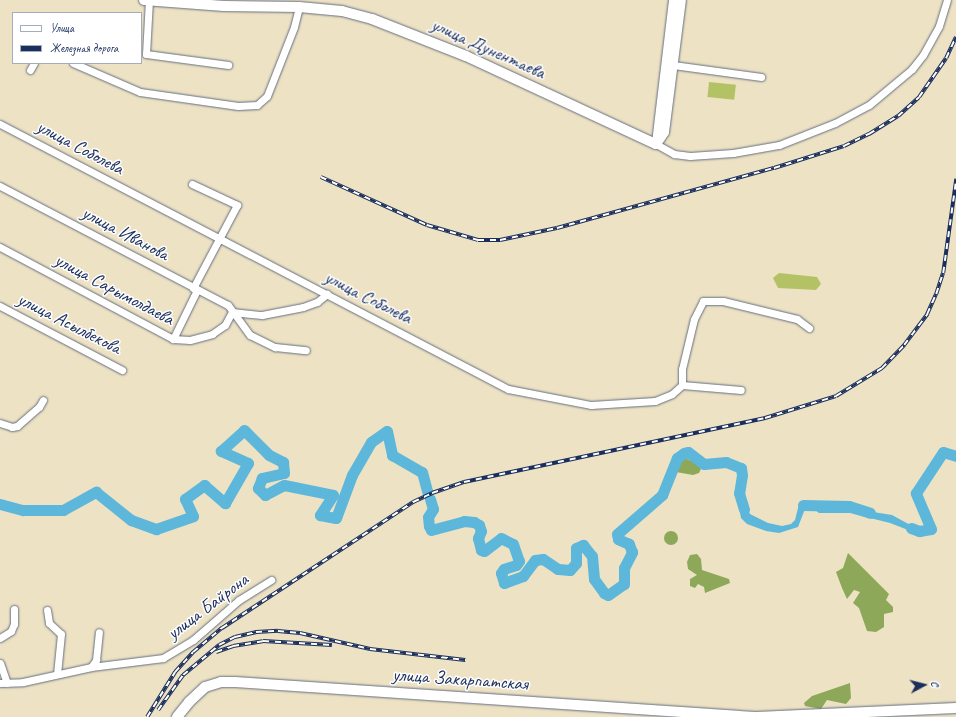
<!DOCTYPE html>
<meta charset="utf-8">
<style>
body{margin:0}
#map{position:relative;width:956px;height:717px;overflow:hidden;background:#ede2c3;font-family:Caveat,sans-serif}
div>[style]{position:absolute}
.green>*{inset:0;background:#b3c264;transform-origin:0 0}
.forest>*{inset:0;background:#8ea85a}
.round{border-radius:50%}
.water>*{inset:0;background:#5db7db}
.river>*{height:11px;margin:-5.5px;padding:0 5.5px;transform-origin:5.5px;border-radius:5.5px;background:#5db7db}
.roads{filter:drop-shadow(0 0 1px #646e81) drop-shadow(0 0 1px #646e81)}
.street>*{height:7px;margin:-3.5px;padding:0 3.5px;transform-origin:3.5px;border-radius:3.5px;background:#fff}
.secondary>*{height:10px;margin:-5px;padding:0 5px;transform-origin:5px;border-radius:5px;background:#fff}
.rail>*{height:3.5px;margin-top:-1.75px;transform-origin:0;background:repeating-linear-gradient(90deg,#fff 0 6px,#1b2f5e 0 12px);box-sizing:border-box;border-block:1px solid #1b2f5e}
span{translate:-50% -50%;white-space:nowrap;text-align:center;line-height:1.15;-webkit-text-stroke:3px #fff;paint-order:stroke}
.street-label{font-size:19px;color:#1b2f5e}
.legend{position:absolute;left:12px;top:12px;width:130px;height:52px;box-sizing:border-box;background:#fff;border:1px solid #a4acbf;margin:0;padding:5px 7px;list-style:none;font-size:12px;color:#1b2f5e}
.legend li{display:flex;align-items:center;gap:8px;height:20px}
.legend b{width:20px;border:1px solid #a4acbf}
.north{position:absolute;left:904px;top:665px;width:40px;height:40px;-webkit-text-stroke:3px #fff;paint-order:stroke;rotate:83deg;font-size:11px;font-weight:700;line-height:16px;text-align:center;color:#1b2f5e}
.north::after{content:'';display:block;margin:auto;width:14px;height:18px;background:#1b2f5e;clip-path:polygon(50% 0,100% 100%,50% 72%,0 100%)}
</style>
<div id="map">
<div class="green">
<i style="left:709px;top:82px;width:27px;height:15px;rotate:6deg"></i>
<i style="clip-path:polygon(779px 273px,817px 277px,821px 284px,816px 290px,778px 288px,773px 278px)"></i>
</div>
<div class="forest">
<i style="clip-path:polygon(685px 458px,698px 464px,701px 469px,699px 473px,693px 475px,676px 472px,677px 462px)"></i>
<i class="round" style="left:664px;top:531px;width:14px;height:14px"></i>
<i style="clip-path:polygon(848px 553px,889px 594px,886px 600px,893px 607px,893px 612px,884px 614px,884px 627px,876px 632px,867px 631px,859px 608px,853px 603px,860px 592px,854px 590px,847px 599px,842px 588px,836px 572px,843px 568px)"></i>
<i style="clip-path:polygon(697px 554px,701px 559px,702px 570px,729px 579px,730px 583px,705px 593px,704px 587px,698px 584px,695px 588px,690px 586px,690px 579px,697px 575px,688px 569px,687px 562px,690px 555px)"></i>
<i style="clip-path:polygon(850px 683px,851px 698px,846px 704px,827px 700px,821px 709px,805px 706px,804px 703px,812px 696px)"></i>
</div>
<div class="water">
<i style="clip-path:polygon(742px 495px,750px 514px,768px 523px,782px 526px,791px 524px,795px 520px,799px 504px,805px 502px,829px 508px,842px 507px,892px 515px,914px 527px,921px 528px,923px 526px,927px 534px,921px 535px,890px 523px,850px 513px,819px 513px,810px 506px,805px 509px,798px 527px,779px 533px,766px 531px,747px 524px,741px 518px,737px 496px)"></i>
</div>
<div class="river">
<i style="left:430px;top:499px;width:10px;rotate:73deg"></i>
<i style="left:433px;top:509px;width:9px;rotate:122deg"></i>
<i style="left:428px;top:517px;width:9px;rotate:84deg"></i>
<i style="left:429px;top:526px;width:4px;rotate:63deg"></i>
<i style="left:431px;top:530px;width:34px;rotate:-15deg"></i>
<i style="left:464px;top:521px;width:10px;rotate:6deg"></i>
<i style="left:474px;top:522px;width:6px;rotate:31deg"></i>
<i style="left:479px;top:525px;width:6px;rotate:72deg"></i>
<i style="left:481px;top:531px;width:8px;rotate:113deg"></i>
<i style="left:478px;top:538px;width:12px;rotate:76deg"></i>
<i style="left:481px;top:550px;width:3px;rotate:18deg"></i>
<i style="left:484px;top:551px;width:21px;rotate:-37deg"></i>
<i style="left:501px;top:538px;width:13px;rotate:27deg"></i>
<i style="left:513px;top:544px;width:18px;rotate:71deg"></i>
<i style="left:519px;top:561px;width:5px;rotate:127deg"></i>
<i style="left:516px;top:565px;width:13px;rotate:162deg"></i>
<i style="left:504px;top:569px;width:5px;rotate:127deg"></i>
<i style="left:501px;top:573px;width:10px;rotate:73deg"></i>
<i style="left:504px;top:583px;width:20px;rotate:-20deg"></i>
<i style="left:523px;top:576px;width:20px;rotate:-53deg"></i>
<i style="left:535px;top:560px;width:8px;rotate:-7deg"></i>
<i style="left:543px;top:559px;width:18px;rotate:34deg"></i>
<i style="left:558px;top:569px;width:12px;rotate:5deg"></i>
<i style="left:570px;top:570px;width:9px;rotate:-49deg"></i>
<i style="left:576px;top:563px;width:15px;rotate:-90deg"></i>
<i style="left:576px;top:548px;width:8px;rotate:-23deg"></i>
<i style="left:583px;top:545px;width:14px;rotate:51deg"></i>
<i style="left:592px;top:556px;width:23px;rotate:85deg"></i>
<i style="left:594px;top:579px;width:17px;rotate:54deg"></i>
<i style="left:604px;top:593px;width:4px;rotate:27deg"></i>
<i style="left:608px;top:595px;width:19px;rotate:-35deg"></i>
<i style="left:624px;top:584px;width:16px;rotate:-90deg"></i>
<i style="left:624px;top:568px;width:18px;rotate:-63deg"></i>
<i style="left:632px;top:552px;width:9px;rotate:-111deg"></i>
<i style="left:629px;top:544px;width:12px;rotate:-156deg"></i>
<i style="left:618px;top:539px;width:5px;rotate:-101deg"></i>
<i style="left:617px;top:534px;width:60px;rotate:-40.9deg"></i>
<i style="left:662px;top:495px;width:40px;rotate:-68deg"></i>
<i style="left:677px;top:458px;width:9px;rotate:-36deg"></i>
<i style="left:684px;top:453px;width:4px;rotate:-14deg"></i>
<i style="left:688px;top:452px;width:20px;rotate:37deg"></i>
<i style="left:704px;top:464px;width:22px;rotate:-5deg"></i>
<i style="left:726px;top:462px;width:16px;rotate:22deg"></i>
<i style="left:741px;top:468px;width:7px;rotate:82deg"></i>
<i style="left:742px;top:475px;width:18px;rotate:99deg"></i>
<i style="left:739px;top:493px;width:17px;rotate:73deg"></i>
<i style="left:0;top:504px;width:24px;rotate:15deg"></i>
<i style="left:23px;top:510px;width:40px"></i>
<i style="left:63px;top:510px;width:38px;rotate:-29deg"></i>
<i style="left:96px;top:492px;width:45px;rotate:38.7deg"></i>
<i style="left:131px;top:520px;width:27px;rotate:20deg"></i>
<i style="left:156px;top:529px;width:39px;rotate:-19deg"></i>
<i style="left:193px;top:516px;width:19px;rotate:-115deg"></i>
<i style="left:185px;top:499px;width:24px;rotate:-36deg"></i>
<i style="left:204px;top:485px;width:28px;rotate:41deg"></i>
<i style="left:225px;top:503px;width:46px;rotate:-60.1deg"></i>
<i style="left:248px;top:463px;width:30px;rotate:-156deg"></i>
<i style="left:221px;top:451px;width:31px;rotate:-42deg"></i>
<i style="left:244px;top:430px;width:35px;rotate:45deg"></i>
<i style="left:269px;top:455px;width:16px;rotate:27deg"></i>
<i style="left:283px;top:462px;width:11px;rotate:85deg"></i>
<i style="left:284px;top:473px;width:23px;rotate:167deg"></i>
<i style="left:262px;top:478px;width:11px;rotate:112deg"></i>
<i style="left:258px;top:488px;width:10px;rotate:45deg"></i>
<i style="left:265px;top:495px;width:21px;rotate:-28deg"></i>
<i style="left:284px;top:485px;width:50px;rotate:11.5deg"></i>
<i style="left:333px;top:495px;width:24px;rotate:123deg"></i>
<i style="left:320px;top:515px;width:16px;rotate:11deg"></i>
<i style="left:336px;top:518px;width:46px;rotate:-69.6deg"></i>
<i style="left:352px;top:475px;width:38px;rotate:-60deg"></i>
<i style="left:371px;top:442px;width:19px;rotate:-35deg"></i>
<i style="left:387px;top:431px;width:25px;rotate:78deg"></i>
<i style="left:392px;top:455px;width:34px;rotate:30deg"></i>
<i style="left:422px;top:472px;width:20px;rotate:75deg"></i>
<i style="left:803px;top:505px;width:46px;rotate:1.2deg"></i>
<i style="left:849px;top:506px;width:22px;rotate:18deg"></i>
<i style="left:911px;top:528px;width:9px;rotate:21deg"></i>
<i style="left:919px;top:531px;width:12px;rotate:-9deg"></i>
<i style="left:931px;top:529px;width:39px;rotate:-113deg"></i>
<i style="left:916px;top:493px;width:49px;rotate:-56.6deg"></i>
<i style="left:943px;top:452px;width:14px;rotate:17deg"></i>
</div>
<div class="roads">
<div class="street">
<i style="left:149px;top:0;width:54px;rotate:93.2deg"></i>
<i style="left:146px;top:54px;width:83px;rotate:7.6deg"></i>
<i style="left:73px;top:63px;width:73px;rotate:23.4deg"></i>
<i style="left:140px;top:92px;width:99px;rotate:8.1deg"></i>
<i style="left:238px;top:106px;width:19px;rotate:-3deg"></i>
<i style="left:257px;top:105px;width:13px;rotate:-42deg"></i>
<i style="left:267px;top:96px;width:74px;rotate:-68.6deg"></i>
<i style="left:294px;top:27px;width:21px;rotate:-76deg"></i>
<i style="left:673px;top:65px;width:89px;rotate:7.8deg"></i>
<i style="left:30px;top:70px;width:8px;rotate:-60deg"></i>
<i style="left:0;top:124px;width:573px;rotate:27.55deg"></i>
<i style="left:508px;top:389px;width:85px;rotate:10.9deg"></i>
<i style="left:591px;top:405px;width:64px;rotate:-3.6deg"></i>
<i style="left:655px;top:401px;width:18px;rotate:-22deg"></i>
<i style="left:672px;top:394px;width:13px;rotate:-42deg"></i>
<i style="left:682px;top:385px;width:59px;rotate:4.8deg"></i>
<i style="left:656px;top:144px;width:21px;rotate:29deg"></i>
<i style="left:674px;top:154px;width:16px;rotate:7deg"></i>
<i style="left:690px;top:156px;width:43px;rotate:-4deg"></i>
<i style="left:733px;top:153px;width:47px;rotate:-9.9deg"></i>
<i style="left:779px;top:145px;width:60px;rotate:-21.4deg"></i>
<i style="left:835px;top:123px;width:38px;rotate:-28deg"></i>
<i style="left:869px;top:105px;width:56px;rotate:-39.9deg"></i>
<i style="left:912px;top:69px;width:18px;rotate:-52deg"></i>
<i style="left:923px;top:55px;width:33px;rotate:-61deg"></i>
<i style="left:939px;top:26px;width:27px;rotate:-73deg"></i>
<i style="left:192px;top:184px;width:50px;rotate:25deg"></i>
<i style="left:237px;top:205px;width:94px;rotate:117.9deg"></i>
<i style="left:0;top:186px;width:257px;rotate:27.6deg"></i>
<i style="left:228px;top:305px;width:37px;rotate:54deg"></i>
<i style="left:250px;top:335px;width:28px;rotate:26deg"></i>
<i style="left:275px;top:347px;width:31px;rotate:6deg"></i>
<i style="left:0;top:247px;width:196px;rotate:28deg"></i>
<i style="left:173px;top:339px;width:17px;rotate:3deg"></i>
<i style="left:190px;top:340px;width:23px;rotate:-15deg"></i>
<i style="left:212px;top:334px;width:16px;rotate:-35deg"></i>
<i style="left:225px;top:325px;width:15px;rotate:-62deg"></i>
<i style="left:0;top:306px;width:138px;rotate:27.7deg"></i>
<i style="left:232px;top:312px;width:30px;rotate:6deg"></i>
<i style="left:262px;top:315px;width:42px;rotate:-11deg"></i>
<i style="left:303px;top:307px;width:15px;rotate:-20deg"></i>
<i style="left:317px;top:302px;width:13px;rotate:-39deg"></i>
<i style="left:173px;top:339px;width:55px;rotate:-63.9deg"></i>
<i style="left:682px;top:385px;width:16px;rotate:-90deg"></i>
<i style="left:682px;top:369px;width:51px;rotate:-76.5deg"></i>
<i style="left:694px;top:319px;width:20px;rotate:-63deg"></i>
<i style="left:703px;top:301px;width:20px"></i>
<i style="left:723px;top:301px;width:76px;rotate:13.7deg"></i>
<i style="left:797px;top:319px;width:15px;rotate:37deg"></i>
<i style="left:0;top:423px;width:13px;rotate:18deg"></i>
<i style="left:12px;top:427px;width:5px;rotate:-11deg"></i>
<i style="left:17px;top:426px;width:29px;rotate:-41deg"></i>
<i style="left:39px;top:407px;width:8px;rotate:-60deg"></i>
<i style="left:47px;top:610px;width:13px;rotate:81deg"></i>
<i style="left:49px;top:623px;width:16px;rotate:43deg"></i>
<i style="left:61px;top:634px;width:40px;rotate:95.7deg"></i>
<i style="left:0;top:638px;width:13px;rotate:-32deg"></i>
<i style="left:11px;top:631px;width:8px;rotate:-67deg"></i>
<i style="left:14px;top:624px;width:15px;rotate:-90deg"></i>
<i style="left:0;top:663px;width:21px;rotate:71deg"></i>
<i style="left:91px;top:667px;width:9px;rotate:-54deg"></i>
<i style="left:96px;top:660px;width:28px;rotate:-84deg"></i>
<i style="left:0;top:683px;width:23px;rotate:-2deg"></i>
<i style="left:23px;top:682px;width:70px;rotate:-12.4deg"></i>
<i style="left:91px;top:667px;width:73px;rotate:-7.1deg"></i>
<i style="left:163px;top:658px;width:35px;rotate:-31deg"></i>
<i style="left:193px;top:640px;width:61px;rotate:-41deg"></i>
<i style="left:239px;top:600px;width:38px;rotate:-32deg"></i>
</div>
<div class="secondary">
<i style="left:144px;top:0;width:80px;rotate:4.3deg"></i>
<i style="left:224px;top:6px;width:75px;rotate:0.8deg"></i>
<i style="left:299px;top:7px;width:43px;rotate:5.3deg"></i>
<i style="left:342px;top:11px;width:31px;rotate:15deg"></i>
<i style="left:372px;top:19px;width:101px;rotate:21.5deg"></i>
<i style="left:466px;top:56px;width:209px;rotate:24.9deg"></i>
<i style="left:657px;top:143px;width:144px;rotate:-83.2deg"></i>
<i style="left:656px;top:144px;width:14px;rotate:-56deg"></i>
<i style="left:664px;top:132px;width:133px;rotate:-82.7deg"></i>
<i style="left:177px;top:717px;width:19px;rotate:-51deg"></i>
<i style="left:189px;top:702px;width:22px;rotate:-43deg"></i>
<i style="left:205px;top:687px;width:17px;rotate:-17deg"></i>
<i style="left:221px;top:682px;width:14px"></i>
<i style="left:235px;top:682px;width:521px;rotate:3.85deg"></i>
<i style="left:757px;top:717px;width:199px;rotate:-2.6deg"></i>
</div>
</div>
<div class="rail">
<i style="left:321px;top:177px;width:116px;rotate:24.4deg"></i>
<i style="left:427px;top:225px;width:53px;rotate:16.4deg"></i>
<i style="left:478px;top:240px;width:22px"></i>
<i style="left:500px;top:240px;width:58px;rotate:-11.9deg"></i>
<i style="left:557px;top:228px;width:225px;rotate:-15.5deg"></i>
<i style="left:774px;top:168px;width:73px;rotate:-17.4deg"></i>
<i style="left:844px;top:146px;width:28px;rotate:-26deg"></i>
<i style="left:869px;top:134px;width:34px;rotate:-32deg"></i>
<i style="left:898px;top:116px;width:28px;rotate:-42deg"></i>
<i style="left:919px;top:97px;width:47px;rotate:-55.3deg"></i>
<i style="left:946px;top:58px;width:23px;rotate:-65deg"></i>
<i style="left:216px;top:652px;width:18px;rotate:-19deg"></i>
<i style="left:233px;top:646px;width:30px;rotate:-9deg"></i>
<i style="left:263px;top:641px;width:69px;rotate:3.3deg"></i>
<i style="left:158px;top:710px;width:43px;rotate:-54.5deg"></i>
<i style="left:183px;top:675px;width:47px;rotate:-39.8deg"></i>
<i style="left:219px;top:645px;width:18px;rotate:-27deg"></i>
<i style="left:235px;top:637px;width:22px;rotate:-13deg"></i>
<i style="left:256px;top:632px;width:22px;rotate:-3deg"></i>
<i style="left:278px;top:631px;width:22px;rotate:5deg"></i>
<i style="left:300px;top:633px;width:72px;rotate:12.9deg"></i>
<i style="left:370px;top:649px;width:96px;rotate:6.6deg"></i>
<i style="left:147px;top:717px;width:53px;rotate:-58.1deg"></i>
<i style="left:175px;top:672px;width:27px;rotate:-48deg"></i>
<i style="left:193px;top:652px;width:38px;rotate:-40deg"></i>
<i style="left:222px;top:628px;width:229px;rotate:-33.4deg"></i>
<i style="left:413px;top:502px;width:21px;rotate:-25deg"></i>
<i style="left:432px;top:493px;width:34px;rotate:-19deg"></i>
<i style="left:464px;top:482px;width:308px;rotate:-12deg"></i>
<i style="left:765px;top:418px;width:74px;rotate:-17.2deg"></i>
<i style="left:836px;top:396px;width:54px;rotate:-31.3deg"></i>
<i style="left:882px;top:368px;width:32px;rotate:-46deg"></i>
<i style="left:904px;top:345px;width:39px;rotate:-53deg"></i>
<i style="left:927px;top:314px;width:22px;rotate:-66deg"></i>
<i style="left:936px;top:294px;width:22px;rotate:-72deg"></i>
<i style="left:943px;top:273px;width:95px;rotate:-82.1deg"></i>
</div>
<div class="street-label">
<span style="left:488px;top:49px;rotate:24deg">улица Дунентаева</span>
<span style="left:80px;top:148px;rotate:28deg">улица Соболева</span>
<span style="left:125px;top:234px;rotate:28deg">улица Иванова</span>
<span style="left:114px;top:290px;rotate:28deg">улица Сарымолдаева</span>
<span style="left:368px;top:298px;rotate:27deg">улица Соболева</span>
<span style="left:69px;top:324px;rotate:27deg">улица Асылбекова</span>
<span style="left:208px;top:607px;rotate:-37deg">улица Байрона</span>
<span style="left:460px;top:680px;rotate:4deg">улица Закарпатская</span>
</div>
<ul class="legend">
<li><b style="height:5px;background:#fff"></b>Улица</li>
<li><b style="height:5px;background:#1b2f5e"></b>Железная дорога</li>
</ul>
<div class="north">С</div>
</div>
